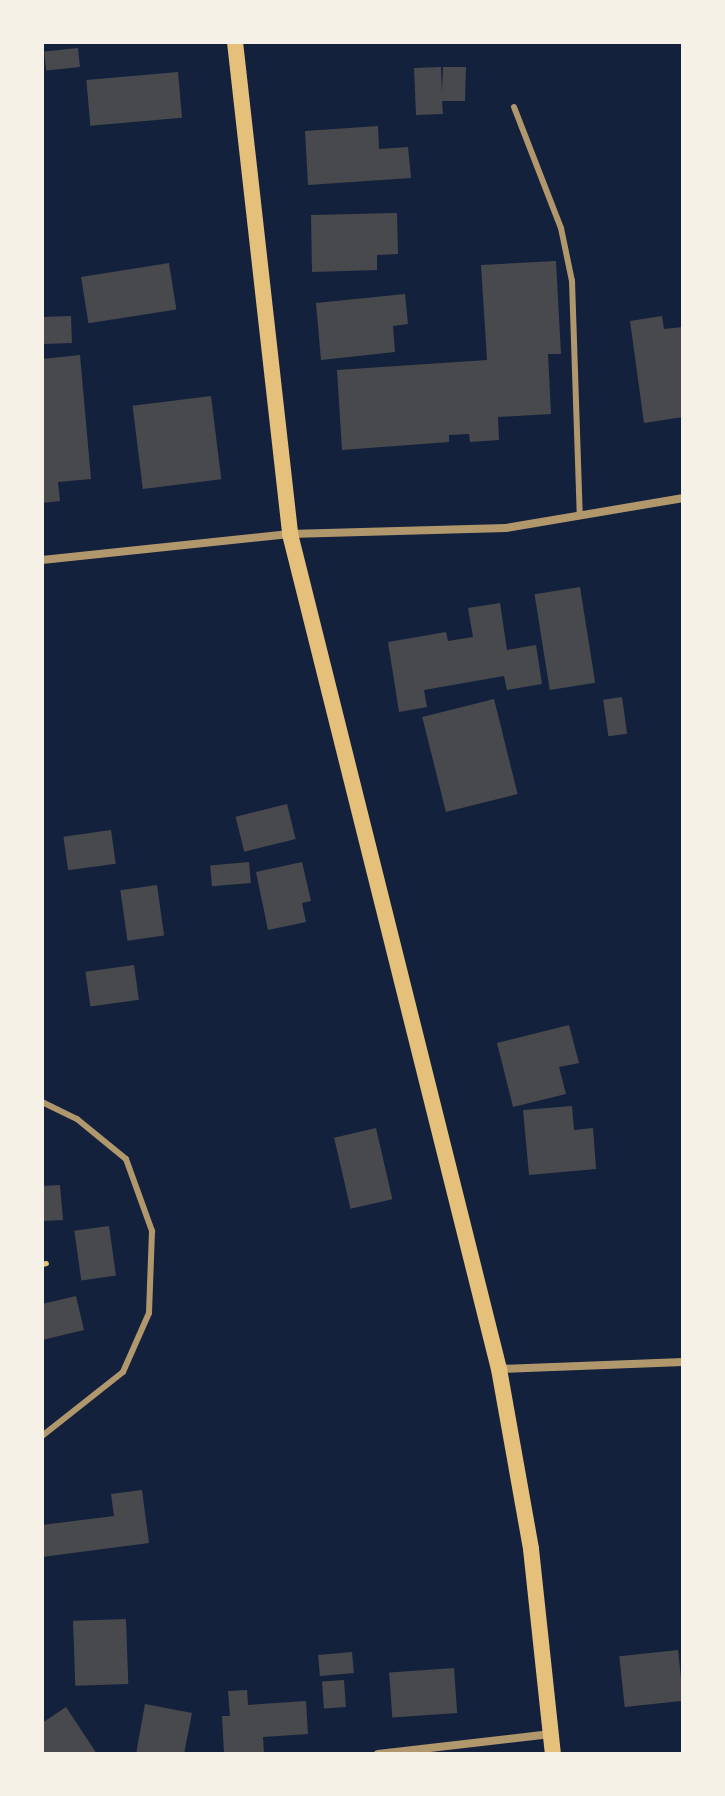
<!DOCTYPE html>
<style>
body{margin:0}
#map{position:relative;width:725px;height:1796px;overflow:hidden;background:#14213d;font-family:Rubik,sans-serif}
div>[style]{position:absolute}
.building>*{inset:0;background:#48494c;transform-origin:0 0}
.path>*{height:5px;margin:-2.5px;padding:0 2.5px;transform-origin:2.5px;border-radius:2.5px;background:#e5c07b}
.service>*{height:6px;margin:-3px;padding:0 3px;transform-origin:3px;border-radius:3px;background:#b1986c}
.minor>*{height:8px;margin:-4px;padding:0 4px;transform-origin:4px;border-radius:4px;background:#b1986c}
.secondary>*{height:16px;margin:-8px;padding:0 8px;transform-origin:8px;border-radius:8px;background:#e5c07b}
span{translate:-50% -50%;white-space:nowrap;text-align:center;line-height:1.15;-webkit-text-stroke:6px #f6f1e7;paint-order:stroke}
.frame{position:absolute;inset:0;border:44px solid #f6f1e7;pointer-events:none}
</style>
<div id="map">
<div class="building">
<i style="left:78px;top:48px;width:19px;height:34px;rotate:84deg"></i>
<i style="clip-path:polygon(441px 67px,442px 93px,443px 67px,466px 67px,465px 101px,442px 101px,443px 114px,416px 115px,414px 68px)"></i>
<i style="left:178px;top:72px;width:46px;height:92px;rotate:85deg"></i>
<i style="clip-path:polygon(378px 126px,379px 149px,408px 147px,411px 178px,308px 185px,305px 131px)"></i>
<i style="clip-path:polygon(397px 213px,398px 254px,377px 255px,377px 270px,312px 272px,311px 215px)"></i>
<i style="clip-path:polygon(556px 261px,561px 354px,548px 354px,551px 414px,498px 417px,499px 440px,470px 442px,469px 434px,449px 435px,449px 442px,342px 450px,337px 370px,487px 360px,481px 265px)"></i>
<i style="left:169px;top:263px;width:47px;height:89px;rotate:81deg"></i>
<i style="clip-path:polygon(405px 294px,408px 324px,393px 326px,395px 352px,321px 360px,316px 303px)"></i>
<i style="left:71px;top:316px;width:27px;height:29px;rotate:88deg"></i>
<i style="clip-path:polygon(662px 316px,664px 329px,683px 327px,683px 417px,644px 423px,630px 321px)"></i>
<i style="clip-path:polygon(80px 355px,91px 479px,58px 482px,60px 501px,42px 503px,42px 359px)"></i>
<i style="left:211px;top:396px;width:84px;height:79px;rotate:83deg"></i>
<i style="left:580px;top:587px;width:97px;height:46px;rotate:81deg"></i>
<i style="clip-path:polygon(500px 603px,507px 650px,536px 645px,542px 684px,507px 690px,504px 676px,424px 690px,427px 707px,399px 712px,388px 642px,446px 632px,448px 641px,473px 637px,468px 608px)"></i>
<i style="left:622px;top:697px;width:37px;height:19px;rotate:82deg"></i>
<i style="left:494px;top:699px;width:98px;height:74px;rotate:76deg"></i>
<i style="left:287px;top:804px;width:36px;height:53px;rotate:76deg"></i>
<i style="left:111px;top:830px;width:34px;height:48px;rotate:82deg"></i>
<i style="left:249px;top:862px;width:21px;height:39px;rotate:85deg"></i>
<i style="clip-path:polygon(302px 862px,311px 901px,302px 903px,306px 922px,268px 930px,256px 872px)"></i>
<i style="left:157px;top:885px;width:51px;height:37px;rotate:82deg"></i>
<i style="left:134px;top:965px;width:35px;height:49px;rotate:82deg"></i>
<i style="clip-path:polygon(569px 1025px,579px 1063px,559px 1067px,566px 1094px,513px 1107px,497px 1043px)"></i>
<i style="clip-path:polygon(572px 1106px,574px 1130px,593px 1128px,596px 1169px,529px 1175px,523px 1110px)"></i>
<i style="left:376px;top:1128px;width:73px;height:43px;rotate:77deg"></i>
<i style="clip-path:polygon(60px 1185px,63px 1220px,42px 1221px,42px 1186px)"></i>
<i style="left:109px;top:1226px;width:50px;height:35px;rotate:82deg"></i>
<i style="clip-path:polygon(76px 1296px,84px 1330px,42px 1340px,42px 1304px)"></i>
<i style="clip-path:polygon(142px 1490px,149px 1543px,42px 1557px,42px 1525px,114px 1516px,111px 1494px)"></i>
<i style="left:126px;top:1619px;width:65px;height:53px;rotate:88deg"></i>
<i style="left:678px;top:1650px;width:51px;height:59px;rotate:84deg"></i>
<i style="left:352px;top:1652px;width:21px;height:34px;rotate:85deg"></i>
<i style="left:454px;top:1668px;width:45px;height:65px;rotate:86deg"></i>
<i style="left:344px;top:1680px;width:27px;height:22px;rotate:86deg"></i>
<i style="clip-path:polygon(247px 1690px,248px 1705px,306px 1701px,308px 1734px,263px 1737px,264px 1754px,224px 1754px,222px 1716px,230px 1716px,228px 1691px)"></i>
<i style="clip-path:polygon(145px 1704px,192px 1713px,184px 1754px,136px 1754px)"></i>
<i style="clip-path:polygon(66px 1707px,97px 1754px,42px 1754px,42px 1723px)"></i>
</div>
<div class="path">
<i style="left:42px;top:1264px;width:4px;rotate:-14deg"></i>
</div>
<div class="service">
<i style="left:514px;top:107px;width:130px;rotate:68.8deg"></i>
<i style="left:561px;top:228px;width:54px;rotate:78.3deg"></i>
<i style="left:572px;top:281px;width:235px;rotate:88.1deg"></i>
<i style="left:42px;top:1102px;width:39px;rotate:26deg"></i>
<i style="left:77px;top:1119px;width:63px;rotate:39.2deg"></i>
<i style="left:126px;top:1159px;width:77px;rotate:70.1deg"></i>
<i style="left:152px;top:1231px;width:82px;rotate:92.1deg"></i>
<i style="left:149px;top:1313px;width:64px;rotate:113.8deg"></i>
<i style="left:123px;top:1372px;width:103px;rotate:141.7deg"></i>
</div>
<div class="minor">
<i style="left:42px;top:560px;width:249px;rotate:-6deg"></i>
<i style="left:290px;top:534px;width:216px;rotate:-1.6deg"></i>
<i style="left:506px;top:528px;width:180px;rotate:-9.6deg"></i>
<i style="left:499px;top:1369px;width:184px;rotate:-2.2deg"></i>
<i style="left:378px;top:1754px;width:174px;rotate:-6.6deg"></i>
</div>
<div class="secondary">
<i style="left:235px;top:42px;width:495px;rotate:83.6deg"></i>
<i style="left:290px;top:534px;width:861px;rotate:75.95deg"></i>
<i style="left:499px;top:1369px;width:183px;rotate:79.9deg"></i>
<i style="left:531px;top:1549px;width:206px;rotate:83.9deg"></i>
</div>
<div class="frame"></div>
</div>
